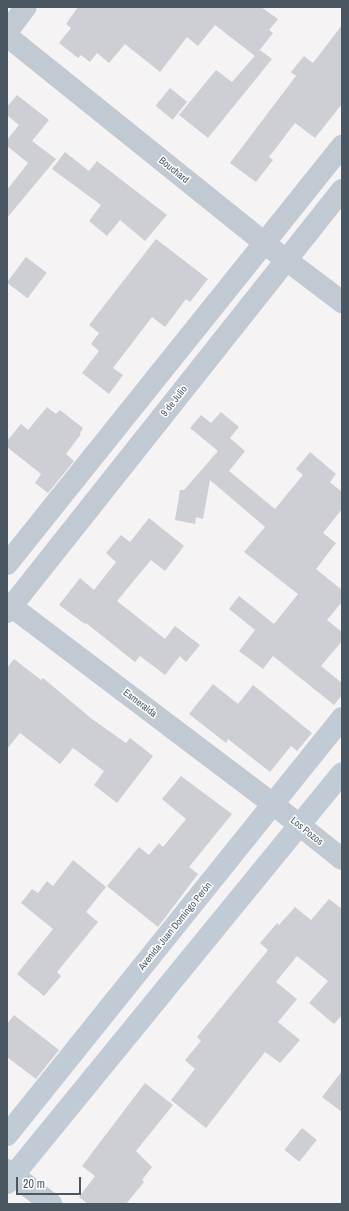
<!DOCTYPE html>
<meta charset="utf-8">
<style>
body{margin:0}
#map{position:relative;width:349px;height:1211px;overflow:hidden;background:#f5f3f3;font-family:"Archivo Narrow",sans-serif}
div>[style]{position:absolute}
.building>*{inset:0;background:#cdcfd5;transform-origin:0 0}
.minor>*{height:22px;margin:-11px;padding:0 11px;transform-origin:11px;border-radius:11px;background:#c1cad2}
.secondary>*{height:22px;margin:-11px;padding:0 11px;transform-origin:11px;border-radius:11px;background:#c1cbd6}
span{translate:-50% -50%;white-space:nowrap;text-align:center;line-height:1.15;-webkit-text-stroke:3px #fff;paint-order:stroke}
.street-label{font-size:10px;color:#4a5661}
.frame{position:absolute;inset:0;border:8px solid #4a5661;pointer-events:none}
.scale{position:absolute;left:16px;top:1177px;width:65px;height:18px;box-sizing:border-box;border:2px solid #4a5661;border-top:0;padding-left:5px;font-size:12px;line-height:14px;white-space:nowrap;color:#4a5661;-webkit-text-stroke:3px #fff;paint-order:stroke}
</style>
<div id="map">
<div class="building">
<i style="clip-path:polygon(78px 7px,261px 7px,278px 19px,269px 30px,273px 33px,255px 56px,215px 25px,198px 46px,187px 37px,160px 72px,125px 44px,109px 63px,97px 53px,90px 62px,81px 55px,78px 58px,59px 43px,71px 28px,66px 24px)"></i>
<i style="clip-path:polygon(342px 25px,342px 104px,315px 138px,295px 123px,269px 157px,273px 160px,256px 182px,230px 163px,296px 76px,291px 72px,304px 56px,313px 63px)"></i>
<i style="clip-path:polygon(260px 50px,272px 59px,208px 138px,179px 115px,216px 70px,232px 82px)"></i>
<i style="left:170px;top:88px;width:22px;height:23px;rotate:39deg"></i>
<i style="clip-path:polygon(17px 95px,49px 120px,32px 141px,56px 159px,7px 218px,7px 190px,28px 163px,7px 146px,7px 140px,19px 125px,7px 115px,7px 107px)"></i>
<i style="clip-path:polygon(65px 152px,89px 171px,97px 161px,167px 215px,145px 241px,120px 220px,107px 236px,89px 221px,101px 205px,52px 169px)"></i>
<i style="clip-path:polygon(156px 239px,208px 279px,190px 302px,186px 299px,165px 327px,152px 317px,113px 368px,123px 375px,109px 394px,82px 373px,99px 351px,91px 344px,99px 333px,89px 325px)"></i>
<i style="left:26px;top:257px;width:26px;height:32px;rotate:37deg"></i>
<i style="clip-path:polygon(47px 407px,56px 414px,60px 410px,83px 428px,80px 433px,81px 434px,66px 454px,74px 461px,48px 493px,35px 483px,41px 474px,7px 447px,7px 441px,21px 424px,28px 430px)"></i>
<i style="clip-path:polygon(221px 412px,239px 427px,230px 438px,245px 451px,229px 471px,275px 509px,303px 475px,296px 469px,310px 452px,336px 474px,330px 482px,342px 492px,342px 509px,323px 533px,336px 543px,316px 569px,342px 590px,342px 602px,327px 620px,342px 632px,342px 641px,321px 666px,342px 683px,342px 695px,334px 705px,273px 656px,263px 669px,239px 651px,255px 630px,229px 609px,239px 596px,274px 624px,298px 594px,244px 552px,265px 527px,210px 480px,203px 519px,196px 517px,195px 524px,175px 520px,180px 490px,184px 490px,218px 451px,190px 428px,201px 415px,211px 423px)"></i>
<i style="clip-path:polygon(149px 518px,184px 546px,165px 571px,151px 560px,117px 601px,165px 639px,175px 626px,200px 645px,186px 662px,180px 656px,165px 675px,140px 656px,135px 662px,86px 623px,85px 624px,59px 605px,80px 578px,94px 590px,116px 562px,106px 553px,121px 535px,130px 542px)"></i>
<i style="clip-path:polygon(14px 659px,41px 680px,43px 678px,92px 719px,126px 743px,130px 738px,153px 756px,117px 803px,94px 785px,104px 771px,73px 748px,60px 764px,20px 733px,7px 749px,7px 668px)"></i>
<i style="clip-path:polygon(213px 684px,238px 704px,253px 685px,312px 733px,297px 751px,291px 746px,270px 772px,228px 739px,226px 743px,189px 714px)"></i>
<i style="clip-path:polygon(181px 776px,232px 814px,189px 867px,198px 874px,158px 927px,107px 886px,139px 847px,149px 855px,159px 843px,163px 847px,186px 819px,162px 799px)"></i>
<i style="clip-path:polygon(73px 860px,106px 887px,86px 912px,98px 922px,57px 972px,61px 976px,44px 996px,17px 974px,53px 929px,21px 903px,32px 889px,38px 893px,47px 881px,53px 886px)"></i>
<i style="clip-path:polygon(329px 899px,342px 909px,342px 1015px,334px 1024px,309px 1003px,328px 981px,297px 956px,276px 982px,297px 999px,278px 1022px,300px 1040px,280px 1063px,265px 1052px,206px 1128px,171px 1100px,195px 1069px,185px 1060px,201px 1041px,197px 1037px,268px 950px,260px 943px,277px 923px,279px 925px,295px 907px,311px 920px)"></i>
<i style="clip-path:polygon(14px 1015px,59px 1050px,36px 1079px,7px 1057px,7px 1024px)"></i>
<i style="clip-path:polygon(342px 1071px,342px 1112px,322px 1097px)"></i>
<i style="clip-path:polygon(145px 1083px,173px 1105px,136px 1151px,152px 1167px,142px 1180px,144px 1182px,126px 1204px,88px 1204px,79px 1197px,95px 1176px,82px 1166px)"></i>
<i style="left:302px;top:1128px;width:19px;height:28px;rotate:39deg"></i>
</div>
<div class="minor">
<i style="left:7px;top:32px;width:31px;rotate:-53deg"></i>
<i style="left:7px;top:36px;width:330px;rotate:38.8deg"></i>
<i style="left:264px;top:243px;width:98px;rotate:37.1deg"></i>
<i style="left:7px;top:564px;width:536px;rotate:-51.29deg"></i>
<i style="left:7px;top:603px;width:333px;rotate:37.1deg"></i>
<i style="left:273px;top:804px;width:88px;rotate:38.6deg"></i>
<i style="left:7px;top:612px;width:539px;rotate:-51.56deg"></i>
<i style="left:7px;top:1170px;width:56px;rotate:37.7deg"></i>
</div>
<div class="secondary">
<i style="left:7px;top:1135px;width:535px;rotate:-51.22deg"></i>
<i style="left:7px;top:1183px;width:529px;rotate:-50.75deg"></i>
</div>
<div class="street-label">
<span style="left:174px;top:170px;rotate:39deg">Bouchard</span>
<span style="left:174px;top:401px;rotate:-52deg">9 de Julio</span>
<span style="left:140px;top:703px;rotate:37deg">Esmeralda</span>
<span style="left:307px;top:831px;rotate:39deg">Los Pozos</span>
<span style="left:175px;top:926px;rotate:-51deg">Avenida Juan Domingo Perón</span>
</div>
<div class="frame"></div>
<div class="scale">20 m</div>
</div>
